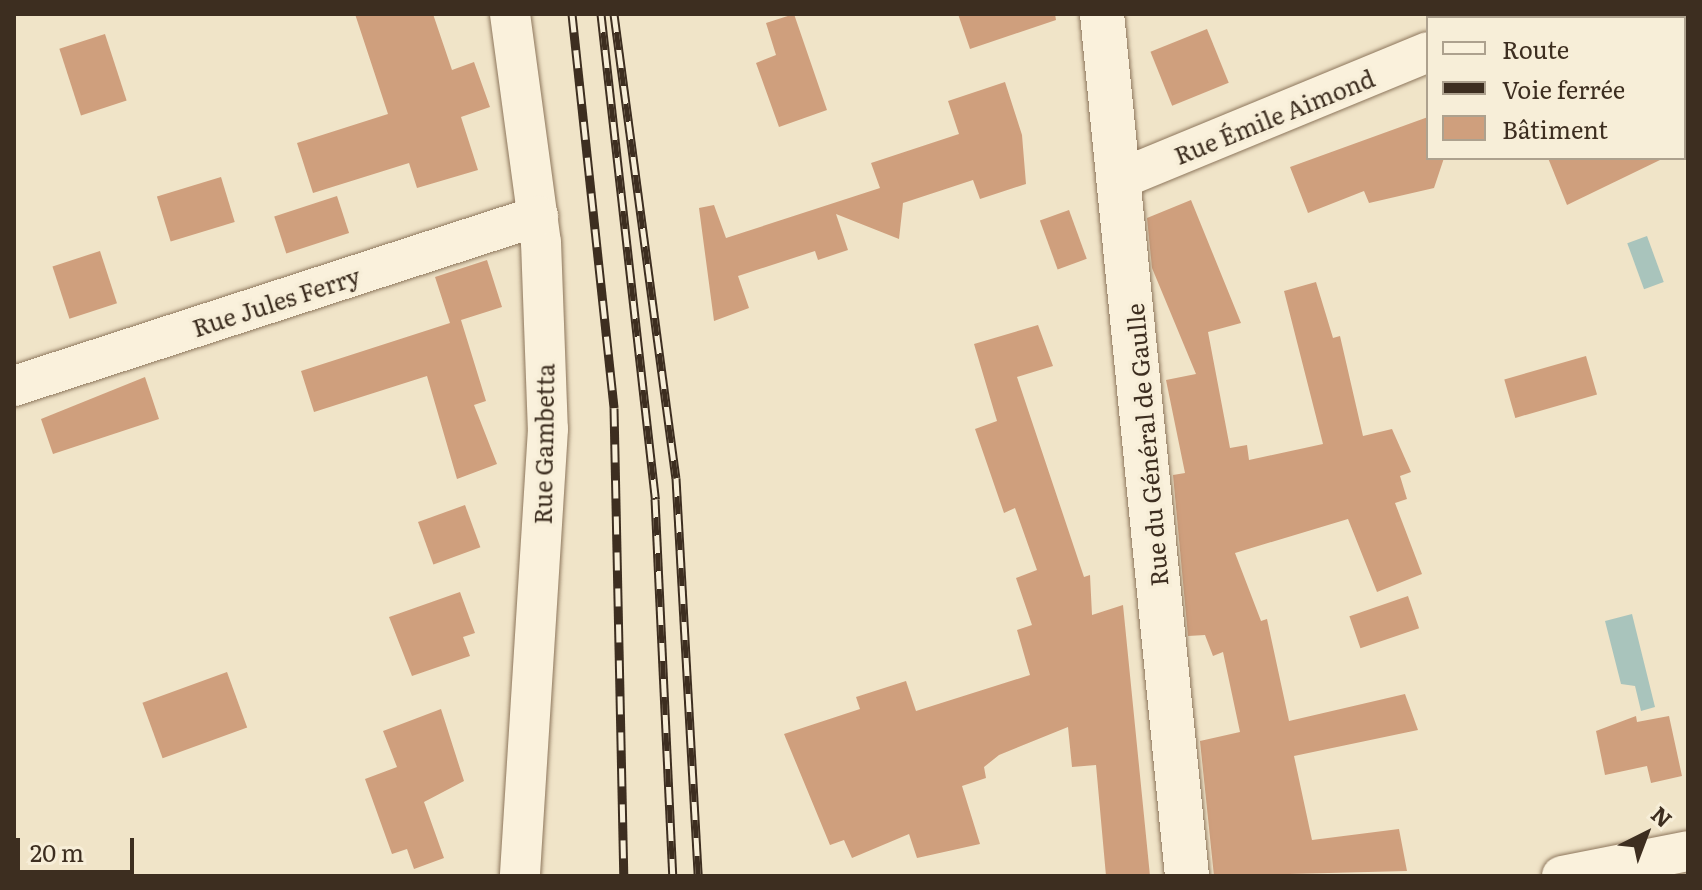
<!DOCTYPE html>
<meta charset="utf-8">
<style>
body{margin:0}
#map{position:relative;width:1702px;height:890px;overflow:hidden;background:#f0e4c8;font-family:Literata,serif}
div>[style]{position:absolute}
.water>*{inset:0;background:#a9c4bc;transform-origin:0 0}
.building>*{inset:0;background:#cf9f7d;transform-origin:0 0}
.roads{filter:drop-shadow(0 0 2px #8d765c) drop-shadow(0 0 2px #8d765c)}
.street>*{height:40px;margin:-20px;padding:0 20px;transform-origin:20px;border-radius:20px;background:#faf1dc}
.secondary>*{height:44px;margin:-22px;padding:0 22px;transform-origin:22px;border-radius:22px;background:#faf1dc}
.rail>*{height:9px;margin-top:-4.5px;transform-origin:0;background:repeating-linear-gradient(90deg,#f7eed8 0 18px,#3d2e20 0 36px);box-sizing:border-box;border-block:2px solid #3d2e20}
span{translate:-50% -50%;white-space:nowrap;text-align:center;line-height:1.15;-webkit-text-stroke:7px #f7eed8;paint-order:stroke}
.street-label{font-size:24px;color:#3d2e20}
.frame{position:absolute;inset:0;border:16px solid #3d2e20;pointer-events:none}
.legend{position:absolute;left:1426px;top:16px;width:260px;height:144px;box-sizing:border-box;background:#f7eed8;border:2px solid #ada18e;margin:0;padding:10px 14px;list-style:none;font-size:24px;color:#3d2e20}
.legend li{display:flex;align-items:center;gap:16px;height:40px}
.legend b{width:40px;border:2px solid #ada18e}
.north{position:absolute;left:1606px;top:794px;width:80px;height:80px;-webkit-text-stroke:6px #f7eed8;paint-order:stroke;rotate:42deg;font-size:22px;font-weight:700;line-height:32px;text-align:center;color:#3d2e20}
.north::after{content:'';display:block;margin:auto;width:28px;height:36px;background:#3d2e20;clip-path:polygon(50% 0,100% 100%,50% 72%,0 100%)}
.scale{position:absolute;left:16px;top:838px;width:118px;height:36px;box-sizing:border-box;border:4px solid #3d2e20;border-top:0;padding-left:10px;font-size:24px;line-height:28px;white-space:nowrap;color:#3d2e20;-webkit-text-stroke:6px #f7eed8;paint-order:stroke}
</style>
<div id="map">
<div class="water">
<i style="left:1647px;top:236px;width:49px;height:21px;rotate:70deg"></i>
<i style="clip-path:polygon(1632px 614px,1655px 707px,1641px 711px,1635px 686px,1621px 684px,1605px 621px)"></i>
</div>
<div class="building">
<i style="clip-path:polygon(355px 14px,433px 14px,452px 70px,474px 62px,490px 107px,461px 117px,478px 170px,417px 188px,409px 163px,313px 193px,297px 143px,388px 114px)"></i>
<i style="clip-path:polygon(794px 14px,827px 110px,779px 127px,756px 63px,776px 55px,766px 23px)"></i>
<i style="clip-path:polygon(958px 14px,1055px 14px,1056px 20px,970px 49px)"></i>
<i style="left:1207px;top:29px;width:58px;height:61px;rotate:68deg"></i>
<i style="left:105px;top:34px;width:70px;height:48px;rotate:72deg"></i>
<i style="clip-path:polygon(1005px 82px,1022px 135px,1026px 184px,980px 199px,973px 180px,903px 203px,899px 239px,836px 214px,848px 250px,818px 260px,815px 251px,738px 276px,749px 308px,714px 321px,699px 208px,714px 205px,726px 238px,880px 188px,871px 163px,959px 134px,948px 101px)"></i>
<i style="clip-path:polygon(1428px 117px,1428px 158px,1444px 158px,1434px 188px,1369px 203px,1364px 191px,1308px 213px,1290px 167px)"></i>
<i style="clip-path:polygon(1548px 158px,1660px 158px,1660px 160px,1567px 205px)"></i>
<i style="left:221px;top:177px;width:47px;height:67px;rotate:73deg"></i>
<i style="left:337px;top:196px;width:39px;height:66px;rotate:72deg"></i>
<i style="clip-path:polygon(1191px 200px,1241px 323px,1208px 332px,1230px 448px,1247px 445px,1249px 460px,1323px 444px,1284px 291px,1316px 282px,1333px 338px,1340px 336px,1363px 436px,1392px 429px,1411px 472px,1400px 476px,1407px 499px,1395px 503px,1422px 574px,1377px 592px,1348px 519px,1235px 553px,1261px 621px,1267px 619px,1289px 721px,1405px 694px,1418px 730px,1294px 756px,1312px 840px,1399px 829px,1407px 871px,1214px 876px,1200px 741px,1240px 732px,1223px 652px,1213px 656px,1205px 635px,1188px 636px,1173px 475px,1185px 473px,1166px 380px,1196px 374px,1152px 268px,1147px 218px)"></i>
<i style="left:1069px;top:210px;width:52px;height:31px;rotate:70deg"></i>
<i style="left:100px;top:251px;width:55px;height:50px;rotate:72deg"></i>
<i style="clip-path:polygon(487px 260px,502px 307px,461px 320px,486px 401px,474px 405px,497px 464px,457px 479px,427px 376px,314px 412px,301px 371px,450px 323px,435px 277px)"></i>
<i style="clip-path:polygon(1038px 325px,1053px 366px,1017px 377px,1084px 577px,1090px 575px,1092px 615px,1123px 605px,1150px 876px,1106px 876px,1096px 765px,1072px 767px,1068px 727px,999px 755px,984px 767px,986px 778px,962px 786px,980px 844px,917px 858px,909px 834px,852px 858px,844px 840px,830px 845px,784px 734px,860px 709px,856px 697px,906px 681px,916px 711px,1030px 675px,1017px 630px,1032px 625px,1016px 578px,1037px 570px,1015px 508px,1004px 513px,975px 429px,997px 421px,974px 344px)"></i>
<i style="left:1586px;top:356px;width:40px;height:85px;rotate:74deg"></i>
<i style="clip-path:polygon(145px 377px,159px 419px,53px 454px,41px 419px)"></i>
<i style="left:465px;top:505px;width:45px;height:50px;rotate:70deg"></i>
<i style="clip-path:polygon(460px 592px,475px 633px,463px 637px,470px 656px,412px 676px,389px 617px)"></i>
<i style="left:1408px;top:596px;width:34px;height:62px;rotate:71deg"></i>
<i style="left:227px;top:672px;width:59px;height:90px;rotate:70deg"></i>
<i style="clip-path:polygon(441px 709px,464px 781px,424px 802px,444px 858px,414px 869px,407px 849px,392px 854px,365px 779px,397px 767px,383px 731px)"></i>
<i style="clip-path:polygon(1636px 716px,1637px 722px,1669px 716px,1682px 776px,1651px 783px,1647px 766px,1605px 775px,1596px 731px)"></i>
</div>
<div class="roads">
<div class="street">
<i style="left:510px;top:14px;width:230px;rotate:82.3deg"></i>
<i style="left:541px;top:242px;width:187px;rotate:87.9deg"></i>
<i style="left:548px;top:429px;width:448px;rotate:93.6deg"></i>
<i style="left:1511px;top:18px;width:11px;rotate:-22deg"></i>
<i style="left:1120px;top:179px;width:333px;rotate:-22.4deg"></i>
<i style="left:14px;top:386px;width:551px;rotate:-17.97deg"></i>
<i style="left:1562px;top:876px;width:128px;rotate:-11.2deg"></i>
</div>
<div class="secondary">
<i style="left:1102px;top:14px;width:866px;rotate:84.37deg"></i>
</div>
</div>
<div class="rail">
<i style="left:572px;top:14px;width:396px;rotate:83.9deg"></i>
<i style="left:614px;top:408px;width:468px;rotate:88.8deg"></i>
<i style="left:601px;top:14px;width:488px;rotate:83.6deg"></i>
<i style="left:655px;top:499px;width:377px;rotate:87.3deg"></i>
<i style="left:614px;top:14px;width:468px;rotate:82.4deg"></i>
<i style="left:676px;top:478px;width:399px;rotate:86.8deg"></i>
</div>
<div class="street-label">
<span style="left:1274px;top:116px;rotate:-22deg">Rue Émile Aimond</span>
<span style="left:276px;top:301px;rotate:-18deg">Rue Jules Ferry</span>
<span style="left:543px;top:444px;rotate:-89deg">Rue Gambetta</span>
<span style="left:1146px;top:445px;rotate:-95deg">Rue du Général de Gaulle</span>
</div>
<div class="frame"></div>
<ul class="legend">
<li><b style="height:10px;background:#faf1dc"></b>Route</li>
<li><b style="height:10px;background:#3d2e20"></b>Voie ferrée</li>
<li><b style="height:22px;background:#cf9f7d"></b>Bâtiment</li>
</ul>
<div class="north">N</div>
<div class="scale">20 m</div>
</div>
